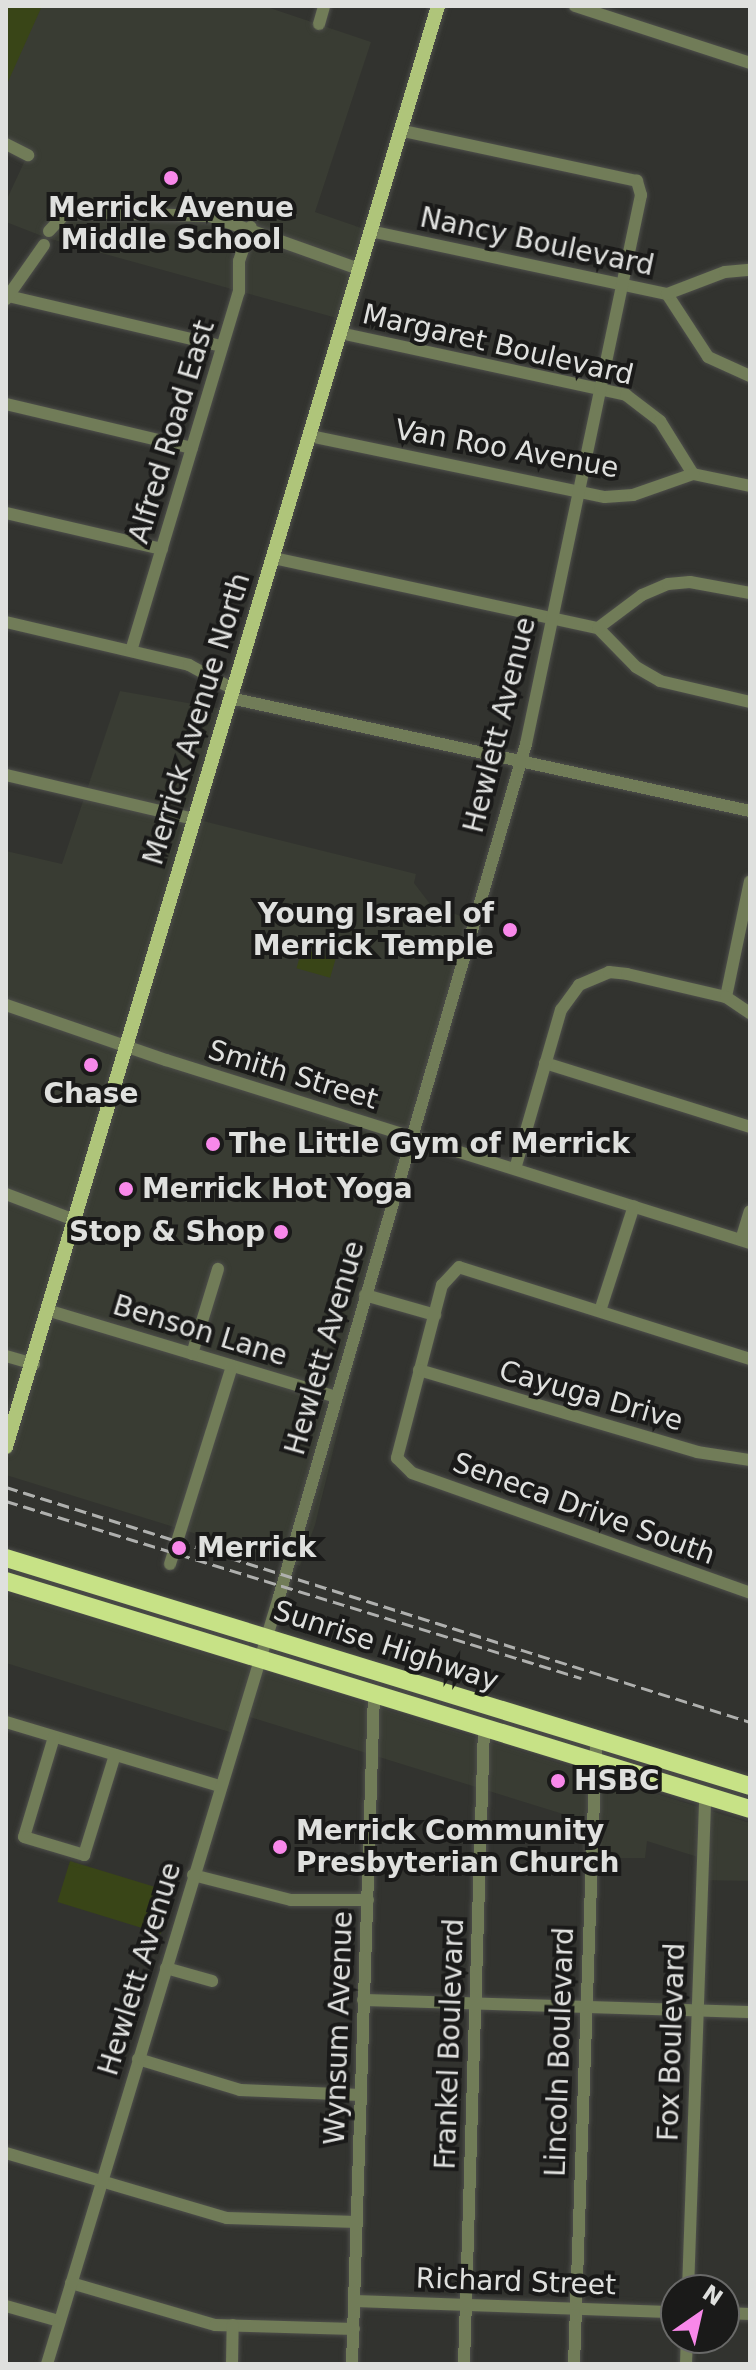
<!DOCTYPE html>
<style>
body{margin:0}
#map{position:relative;width:756px;height:2370px;overflow:hidden;background:#32332f;font-family:"DejaVu Sans",sans-serif}
div>[style]{position:absolute}
.built>*{inset:0;background:#393c33}
.green>*{inset:0;background:#394517;transform-origin:0 0}
.roads{filter:drop-shadow(0 0 2px #4e4f4b) drop-shadow(0 0 2px #4e4f4b)}
.minor>*{height:12px;margin:-6px;padding:0 6px;transform-origin:6px;border-radius:6px;background:#717c58}
.major>*{height:14px;margin:-7px;padding:0 7px;transform-origin:7px;border-radius:7px;background:#afc57a}
.highway>*{height:18px;margin:-9px;padding:0 9px;transform-origin:9px;border-radius:9px;background:#c7e286}
.rail>*{height:3px;margin-top:-1.5px;transform-origin:0;background:repeating-linear-gradient(90deg,#afb0ae 0 12px,transparent 0 18px)}
.dots>*{width:22px;height:22px;translate:-50% -50%;box-sizing:border-box;border:4px solid #1a1a19;border-radius:50%}
span{translate:-50% -50%;white-space:nowrap;text-align:center;line-height:1.15;-webkit-text-stroke:8px #1a1a19;paint-order:stroke}
.poi-label{font-size:28px;color:#dfe0de;font-weight:700}
.right{translate:-100% -50%;text-align:right}
.left{translate:0 -50%;text-align:left}
.street-label{font-size:28px;color:#dfe0de}
.frame{position:absolute;inset:0;border:8px solid #dfe0de;pointer-events:none}
.north{position:absolute;left:660px;top:2274px;width:80px;height:80px;box-sizing:border-box;background:#1a1a19;border:2px solid #696968;border-radius:50%;rotate:34deg;font-size:22px;font-weight:700;line-height:32px;text-align:center;color:#dfe0de}
.north::after{content:'';display:block;margin:auto;width:28px;height:36px;background:#f888ea;clip-path:polygon(50% 0,100% 100%,50% 72%,0 100%)}
</style>
<div id="map">
<div class="built">
<i style="clip-path:polygon(6px 6px,264px 6px,371px 42px,315px 212px,370px 231px,344px 320px,47px 238px,6px 222px,6px 201px,27px 156px,6px 144px)"></i>
<i style="clip-path:polygon(120px 691px,227px 710px,195px 819px,416px 874px,414px 883px,430px 904px,473px 921px,410px 1136px,315px 1525px,300px 1566px,6px 1475px,6px 851px,62px 864px)"></i>
<i style="clip-path:polygon(6px 1592px,750px 1823px,750px 1881px,700px 1880px,701px 1858px,647px 1841px,645px 1858px,589px 1858px,589px 1822px,240px 1714px,233px 1733px,6px 1663px)"></i>
</div>
<div class="green">
<i style="clip-path:polygon(6px 6px,42px 6px,7px 84px,6px 83px)"></i>
<i style="left:302px;top:949px;width:35px;height:20px;rotate:16deg"></i>
<i style="left:70px;top:1861px;width:108px;height:43px;rotate:17deg"></i>
</div>
<div class="roads">
<div class="minor">
<i style="left:575px;top:6px;width:184px;rotate:18deg"></i>
<i style="left:319px;top:24px;width:19px;rotate:-74deg"></i>
<i style="left:6px;top:144px;width:25px;rotate:27deg"></i>
<i style="left:49px;top:231px;width:26px;rotate:-47deg"></i>
<i style="left:67px;top:212px;width:143px;rotate:1.6deg"></i>
<i style="left:210px;top:216px;width:158px;rotate:19.6deg"></i>
<i style="left:370px;top:231px;width:304px;rotate:12deg"></i>
<i style="left:667px;top:294px;width:75px;rotate:56.9deg"></i>
<i style="left:708px;top:357px;width:46px;rotate:24.3deg"></i>
<i style="left:667px;top:294px;width:62px;rotate:-20.8deg"></i>
<i style="left:725px;top:272px;width:25px;rotate:-5deg"></i>
<i style="left:8px;top:296px;width:220px;rotate:13.2deg"></i>
<i style="left:6px;top:299px;width:66px;rotate:-54.9deg"></i>
<i style="left:340px;top:333px;width:293px;rotate:12.2deg"></i>
<i style="left:626px;top:395px;width:43px;rotate:37.4deg"></i>
<i style="left:660px;top:421px;width:62px;rotate:58.1deg"></i>
<i style="left:693px;top:474px;width:58px;rotate:11.9deg"></i>
<i style="left:6px;top:404px;width:191px;rotate:13.3deg"></i>
<i style="left:310px;top:436px;width:301px;rotate:11.7deg"></i>
<i style="left:605px;top:497px;width:28px;rotate:-4deg"></i>
<i style="left:633px;top:495px;width:64px;rotate:-19.3deg"></i>
<i style="left:6px;top:513px;width:160px;rotate:13deg"></i>
<i style="left:273px;top:558px;width:332px;rotate:12.2deg"></i>
<i style="left:598px;top:628px;width:54px;rotate:45.7deg"></i>
<i style="left:636px;top:667px;width:28px;rotate:30deg"></i>
<i style="left:660px;top:681px;width:92px;rotate:13.1deg"></i>
<i style="left:6px;top:622px;width:188px;rotate:13.2deg"></i>
<i style="left:189px;top:665px;width:50px;rotate:28.6deg"></i>
<i style="left:598px;top:628px;width:55px;rotate:-36.9deg"></i>
<i style="left:642px;top:595px;width:28px;rotate:-23deg"></i>
<i style="left:668px;top:584px;width:22px;rotate:-5deg"></i>
<i style="left:690px;top:582px;width:61px;rotate:10.4deg"></i>
<i style="left:131px;top:651px;width:375px;rotate:-73.3deg"></i>
<i style="left:239px;top:292px;width:31px;rotate:-90deg"></i>
<i style="left:239px;top:261px;width:36px;rotate:-71deg"></i>
<i style="left:230px;top:698px;width:532px;rotate:12.26deg"></i>
<i style="left:6px;top:775px;width:193px;rotate:13.2deg"></i>
<i style="left:726px;top:997px;width:118px;rotate:-78.3deg"></i>
<i style="left:6px;top:1005px;width:169px;rotate:19deg"></i>
<i style="left:166px;top:1060px;width:612px;rotate:17.4deg"></i>
<i style="left:545px;top:1063px;width:215px;rotate:17.3deg"></i>
<i style="left:515px;top:1169px;width:166px;rotate:-73.9deg"></i>
<i style="left:561px;top:1010px;width:31px;rotate:-54deg"></i>
<i style="left:579px;top:985px;width:33px;rotate:-23deg"></i>
<i style="left:609px;top:972px;width:18px;rotate:6deg"></i>
<i style="left:627px;top:974px;width:102px;rotate:13.1deg"></i>
<i style="left:726px;top:997px;width:29px;rotate:34deg"></i>
<i style="left:6px;top:1194px;width:76px;rotate:20.8deg"></i>
<i style="left:741px;top:1240px;width:30px;rotate:-73deg"></i>
<i style="left:365px;top:1295px;width:73px;rotate:15.9deg"></i>
<i style="left:50px;top:1311px;width:299px;rotate:16.7deg"></i>
<i style="left:600px;top:1311px;width:110px;rotate:-72.1deg"></i>
<i style="left:192px;top:1354px;width:89px;rotate:-73deg"></i>
<i style="left:6px;top:1356px;width:29px;rotate:16deg"></i>
<i style="left:750px;top:1359px;width:305px;rotate:-162.5deg"></i>
<i style="left:459px;top:1267px;width:25px;rotate:133deg"></i>
<i style="left:442px;top:1285px;width:179px;rotate:104.6deg"></i>
<i style="left:397px;top:1458px;width:21px;rotate:45deg"></i>
<i style="left:412px;top:1473px;width:359px;rotate:19.5deg"></i>
<i style="left:419px;top:1370px;width:290px;rotate:16.4deg"></i>
<i style="left:697px;top:1452px;width:54px;rotate:8.6deg"></i>
<i style="left:170px;top:1564px;width:207px;rotate:-72.6deg"></i>
<i style="left:6px;top:1722px;width:222px;rotate:16.7deg"></i>
<i style="left:54px;top:1737px;width:104px;rotate:106.7deg"></i>
<i style="left:24px;top:1837px;width:63px;rotate:16.7deg"></i>
<i style="left:84px;top:1855px;width:105px;rotate:-72.8deg"></i>
<i style="left:193px;top:1875px;width:101px;rotate:14.3deg"></i>
<i style="left:291px;top:1900px;width:77px"></i>
<i style="left:166px;top:1968px;width:48px;rotate:15.8deg"></i>
<i style="left:363px;top:2000px;width:387px;rotate:1.8deg"></i>
<i style="left:138px;top:2059px;width:107px;rotate:16.9deg"></i>
<i style="left:240px;top:2090px;width:121px;rotate:2.4deg"></i>
<i style="left:6px;top:2153px;width:230px;rotate:16.4deg"></i>
<i style="left:227px;top:2218px;width:130px;rotate:1.8deg"></i>
<i style="left:71px;top:2283px;width:150px;rotate:16.3deg"></i>
<i style="left:215px;top:2325px;width:139px;rotate:1.6deg"></i>
<i style="left:688px;top:2290px;width:495px;rotate:-88deg"></i>
<i style="left:355px;top:2301px;width:321px;rotate:2deg"></i>
<i style="left:6px;top:2306px;width:55px;rotate:15.8deg"></i>
<i style="left:724px;top:2313px;width:26px;rotate:2deg"></i>
<i style="left:47px;top:2364px;width:801px;rotate:-73.17deg"></i>
<i style="left:279px;top:1597px;width:888px;rotate:-73.85deg"></i>
<i style="left:526px;top:744px;width:561px;rotate:-78.17deg"></i>
<i style="left:641px;top:195px;width:15px;rotate:-106deg"></i>
<i style="left:637px;top:181px;width:242px;rotate:-167.9deg"></i>
<i style="left:232px;top:2364px;width:39px;rotate:-89deg"></i>
<i style="left:352px;top:2364px;width:671px;rotate:-88.12deg"></i>
<i style="left:464px;top:2364px;width:638px;rotate:-88.2deg"></i>
<i style="left:574px;top:2364px;width:622px;rotate:-87.97deg"></i>
<i style="left:686px;top:2364px;width:26px;rotate:-88deg"></i>
</div>
<div class="major">
<i style="left:6px;top:1447px;width:1504px;rotate:-73.31deg"></i>
</div>
<div class="highway">
<i style="left:6px;top:1558px;width:778px;rotate:17.04deg"></i>
<i style="left:6px;top:1581px;width:778px;rotate:17.04deg"></i>
</div>
</div>
<div class="rail">
<i style="left:6px;top:1487px;width:780px;rotate:17.53deg"></i>
<i style="left:6px;top:1501px;width:602px;rotate:17.11deg"></i>
</div>
<div class="dots">
<i style="left:171px;top:178px;background:#f888ea"></i>
<i style="left:510px;top:930px;background:#f888ea"></i>
<i style="left:91px;top:1065px;background:#f888ea"></i>
<i style="left:213px;top:1144px;background:#f888ea"></i>
<i style="left:126px;top:1189px;background:#f888ea"></i>
<i style="left:281px;top:1232px;background:#f888ea"></i>
<i style="left:179px;top:1548px;background:#f888ea"></i>
<i style="left:558px;top:1781px;background:#f888ea"></i>
<i style="left:280px;top:1847px;background:#f888ea"></i>
</div>
<div class="poi-label">
<span style="left:171px;top:224px">Merrick Avenue<br>Middle School</span>
<span class="right" style="left:494px;top:930px">Young Israel of<br>Merrick Temple</span>
<span style="left:91px;top:1094px">Chase</span>
<span class="left" style="left:229px;top:1144px">The Little Gym of Merrick</span>
<span class="left" style="left:142px;top:1189px">Merrick Hot Yoga</span>
<span class="right" style="left:265px;top:1232px">Stop &amp; Shop</span>
<span class="left" style="left:197px;top:1548px">Merrick</span>
<span class="left" style="left:574px;top:1781px">HSBC</span>
<span class="left" style="left:296px;top:1847px">Merrick Community<br>Presbyterian Church</span>
</div>
<div class="street-label">
<span style="left:537px;top:242px;rotate:12deg">Nancy Boulevard</span>
<span style="left:498px;top:345px;rotate:13deg">Margaret Boulevard</span>
<span style="left:172px;top:432px;rotate:-73deg">Alfred Road East</span>
<span style="left:507px;top:449px;rotate:10deg">Van Roo Avenue</span>
<span style="left:197px;top:719px;rotate:-73deg">Merrick Avenue North</span>
<span style="left:500px;top:725px;rotate:-76deg">Hewlett Avenue</span>
<span style="left:293px;top:1075px;rotate:17deg">Smith Street</span>
<span style="left:200px;top:1331px;rotate:17deg">Benson Lane</span>
<span style="left:325px;top:1348px;rotate:-74deg">Hewlett Avenue</span>
<span style="left:591px;top:1396px;rotate:16deg">Cayuga Drive</span>
<span style="left:584px;top:1509px;rotate:20deg">Seneca Drive South</span>
<span style="left:386px;top:1646px;rotate:18deg">Sunrise Highway</span>
<span style="left:140px;top:1969px;rotate:-73deg">Hewlett Avenue</span>
<span style="left:339px;top:2028px;rotate:-88deg">Wynsum Avenue</span>
<span style="left:672px;top:2042px;rotate:-88deg">Fox Boulevard</span>
<span style="left:450px;top:2044px;rotate:-88deg">Frankel Boulevard</span>
<span style="left:560px;top:2052px;rotate:-88deg">Lincoln Boulevard</span>
<span style="left:516px;top:2282px;rotate:2deg">Richard Street</span>
</div>
<div class="frame"></div>
<div class="north">N</div>
</div>
